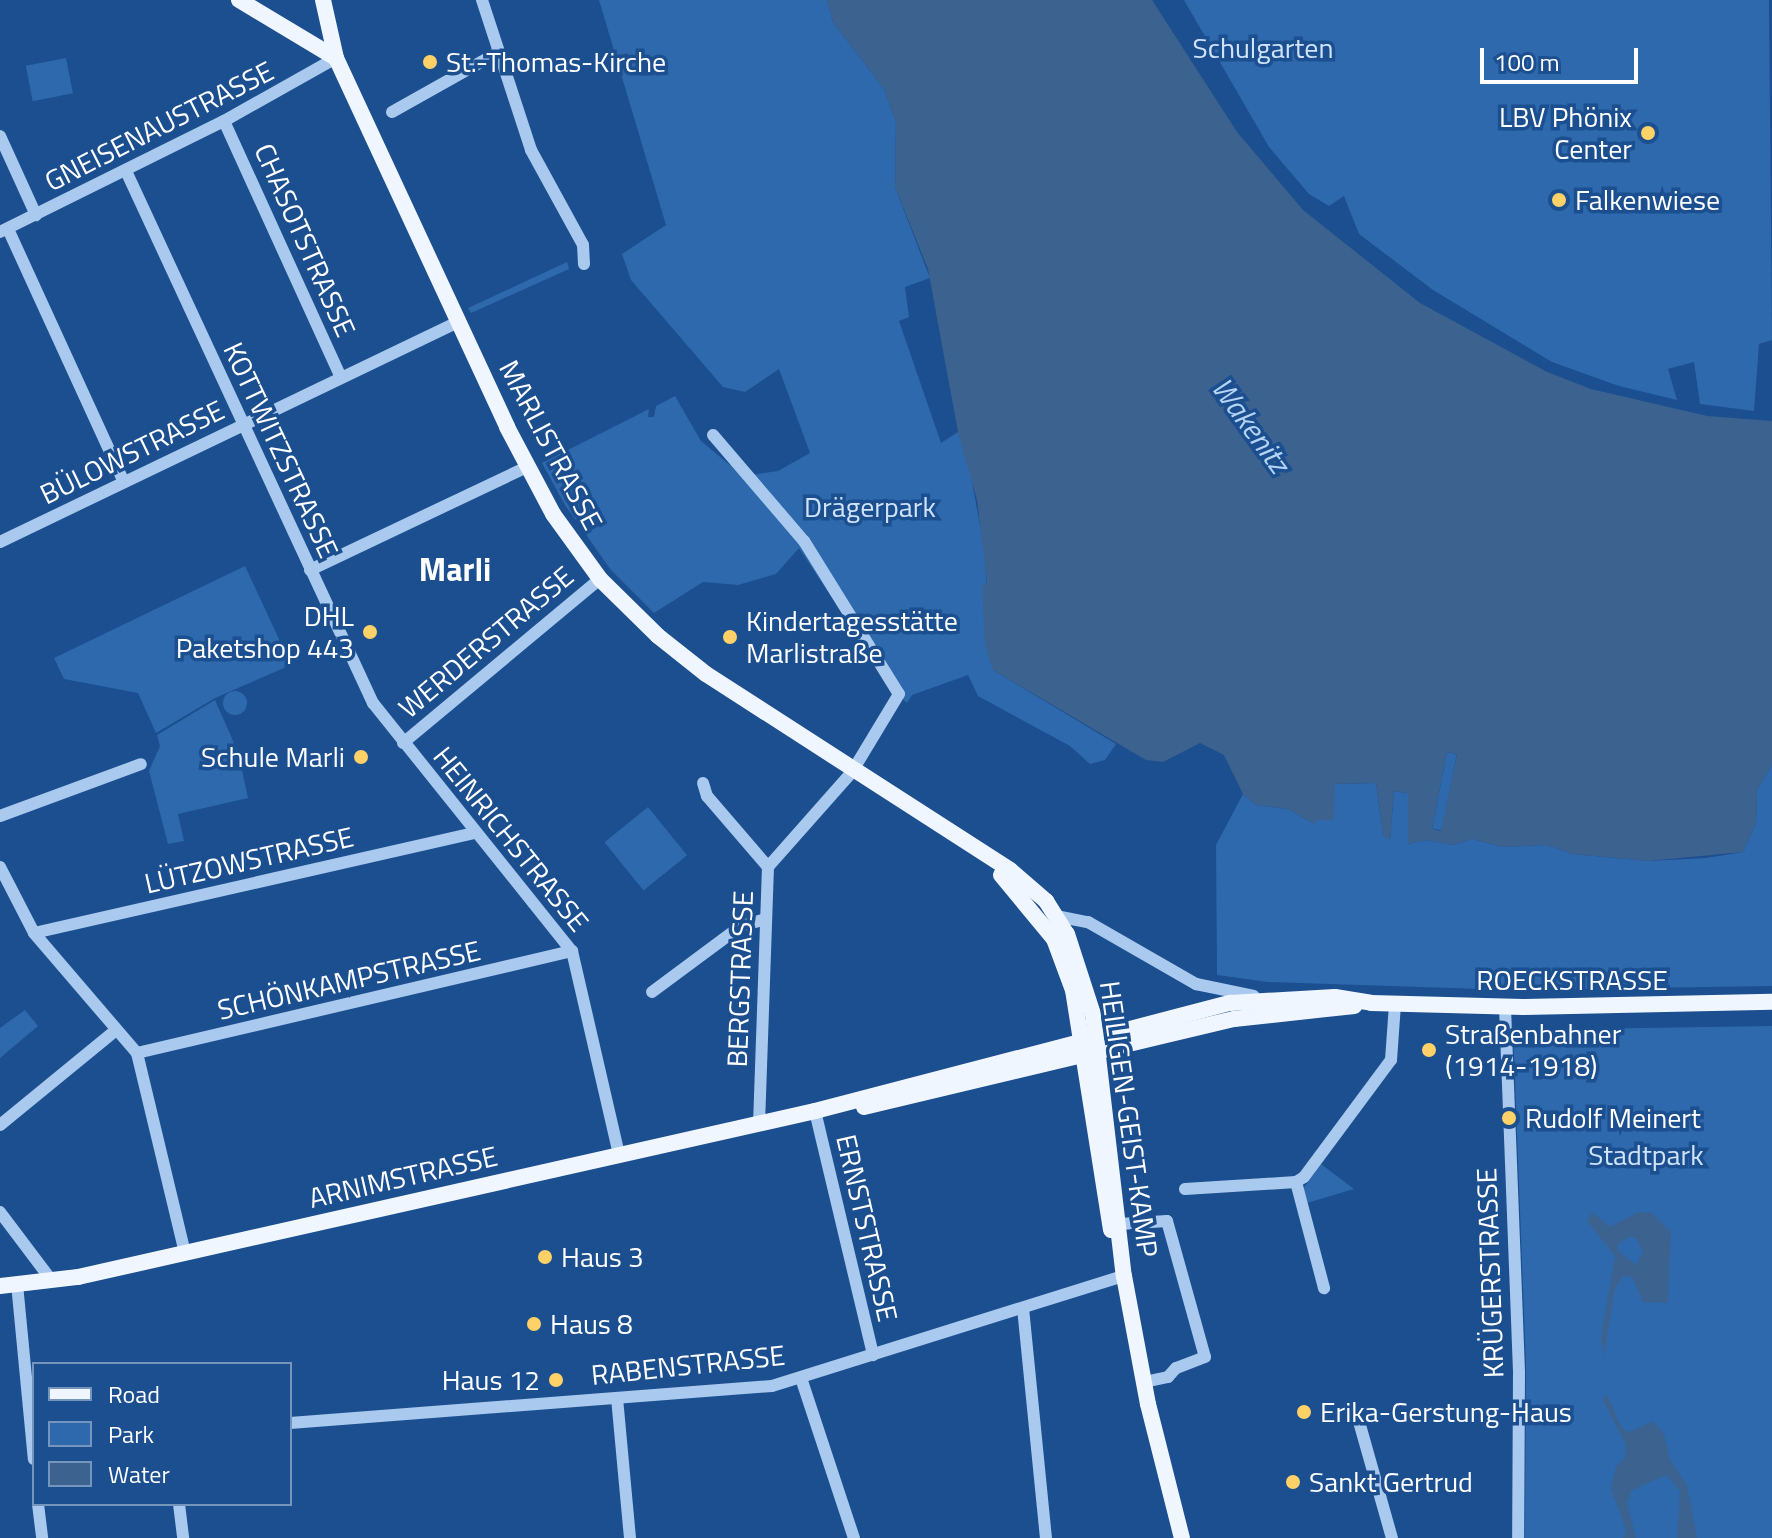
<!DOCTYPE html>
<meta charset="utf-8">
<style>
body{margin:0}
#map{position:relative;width:1772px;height:1538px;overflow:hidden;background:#1b4f8f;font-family:"Titillium Web",sans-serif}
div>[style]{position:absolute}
.green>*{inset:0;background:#2e69ad;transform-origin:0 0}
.round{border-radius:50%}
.water>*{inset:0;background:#3c6290}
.minor>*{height:12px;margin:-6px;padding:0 6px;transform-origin:6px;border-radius:6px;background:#a9c9ee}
.major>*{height:16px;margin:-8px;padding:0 8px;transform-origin:8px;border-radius:8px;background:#f0f6ff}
.dots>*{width:22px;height:22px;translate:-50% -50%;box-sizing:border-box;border:4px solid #1b4f8f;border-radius:50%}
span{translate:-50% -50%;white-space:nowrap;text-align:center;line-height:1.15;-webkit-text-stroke:7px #1b4f8f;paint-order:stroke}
.park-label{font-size:28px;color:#cfe3fa}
.poi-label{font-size:28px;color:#fff}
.left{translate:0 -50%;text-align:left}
.right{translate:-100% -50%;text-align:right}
.street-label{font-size:28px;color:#fff}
.water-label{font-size:30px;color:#b5d3f5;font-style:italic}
.quarter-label{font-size:32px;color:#fff;font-weight:700}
.legend{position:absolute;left:32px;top:1362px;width:260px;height:144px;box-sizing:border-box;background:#1b4f8f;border:2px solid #7695bc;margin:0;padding:10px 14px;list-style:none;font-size:24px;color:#fff}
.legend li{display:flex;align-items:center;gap:16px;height:40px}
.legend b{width:40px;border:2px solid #7695bc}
.scale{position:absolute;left:1480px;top:48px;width:158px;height:36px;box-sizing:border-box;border:4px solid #fff;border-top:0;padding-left:10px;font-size:24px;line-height:28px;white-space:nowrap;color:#fff;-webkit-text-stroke:6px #1b4f8f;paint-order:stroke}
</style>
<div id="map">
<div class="green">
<i style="clip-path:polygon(599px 0,827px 0,833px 22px,884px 89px,896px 122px,895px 187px,930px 278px,905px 287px,909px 317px,899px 321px,941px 443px,958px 432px,968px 460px,984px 547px,993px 670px,1116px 744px,1105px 760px,1090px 764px,1070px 746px,978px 696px,968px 675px,912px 695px,907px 703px,893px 690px,799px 548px,776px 574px,738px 585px,703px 582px,654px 613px,611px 570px,565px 505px,542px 463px,649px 409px,648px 417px,654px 417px,656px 406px,675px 396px,701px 441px,743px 476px,778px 471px,810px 453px,779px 369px,745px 392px,723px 387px,631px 280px,622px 254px,666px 225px)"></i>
<i style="clip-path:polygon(1184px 0,1769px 0,1772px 340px,1759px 344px,1754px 411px,1700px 404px,1694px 362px,1668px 369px,1677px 400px,1619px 386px,1552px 362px,1433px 290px,1359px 234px,1344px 196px,1329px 206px,1309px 194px,1269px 147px)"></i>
<i style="left:66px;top:58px;width:36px;height:41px;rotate:79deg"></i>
<i style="clip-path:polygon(567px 262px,569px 269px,471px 313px,468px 308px)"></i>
<i style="clip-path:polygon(245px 566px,291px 665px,215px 698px,156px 733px,138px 693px,64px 679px,54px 658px)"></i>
<i class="round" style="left:223px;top:691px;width:24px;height:24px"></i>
<i style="clip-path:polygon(215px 700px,238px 752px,248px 798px,178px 814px,184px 841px,168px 844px,149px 771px,160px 746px,157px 735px)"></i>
<i style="left:1447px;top:752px;width:10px;height:78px;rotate:11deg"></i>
<i style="clip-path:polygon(1772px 764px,1772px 986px,1511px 990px,1268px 982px,1217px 975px,1216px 845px,1243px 794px,1256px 805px,1288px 809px,1314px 824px,1335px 784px,1376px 783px,1383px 834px,1390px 840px,1394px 791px,1408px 793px,1408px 844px,1427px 840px,1453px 845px,1472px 839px,1503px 847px,1547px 845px,1573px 854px,1648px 861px,1706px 858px,1743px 852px,1756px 823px,1757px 790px)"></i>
<i style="left:648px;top:807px;width:62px;height:56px;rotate:51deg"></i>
<i style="clip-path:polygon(25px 1010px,38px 1026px,0 1058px,0 1028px)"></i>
<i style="clip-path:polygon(1772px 1026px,1772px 1538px,1525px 1538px,1526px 1365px,1513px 1030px)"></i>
<i style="clip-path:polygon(1321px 1164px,1354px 1189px,1307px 1203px,1303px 1189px)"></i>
</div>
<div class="water">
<i style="clip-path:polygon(evenodd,827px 0,1152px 0,1237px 132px,1303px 210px,1420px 303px,1547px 372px,1591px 389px,1707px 416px,1772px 421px,1772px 764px,1757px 790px,1756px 823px,1743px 852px,1648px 861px,1573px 854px,1547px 845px,1503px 847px,1472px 839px,1453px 845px,1427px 840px,1408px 844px,1408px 793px,1394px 791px,1390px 841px,1383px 834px,1376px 783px,1335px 784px,1334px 820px,1317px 820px,1314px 824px,1288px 809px,1256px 805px,1243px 794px,1224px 755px,1200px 743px,1163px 762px,1146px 760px,993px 670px,985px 645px,982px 586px,987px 582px,977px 500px,958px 432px,928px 269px,895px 187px,896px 122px,884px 89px,833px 22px,827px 0,1447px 752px,1457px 754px,1441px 831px,1432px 829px,1447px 752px)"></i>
<i style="clip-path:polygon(evenodd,1592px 1212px,1610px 1227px,1639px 1212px,1652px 1213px,1671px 1232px,1668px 1303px,1643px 1302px,1632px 1277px,1623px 1276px,1615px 1289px,1604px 1356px,1601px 1337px,1615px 1256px,1587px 1221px,1592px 1212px,1629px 1237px,1636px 1238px,1643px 1252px,1636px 1265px,1618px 1251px,1618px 1244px,1629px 1237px)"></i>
<i style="clip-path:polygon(1607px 1394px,1621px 1427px,1629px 1432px,1653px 1421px,1664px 1434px,1670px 1460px,1687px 1485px,1697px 1538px,1677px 1538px,1680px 1491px,1666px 1475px,1632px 1490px,1627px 1503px,1636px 1538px,1623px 1538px,1626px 1530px,1611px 1489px,1616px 1467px,1626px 1456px,1625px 1443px,1603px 1400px)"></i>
</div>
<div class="minor">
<i style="left:482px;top:0;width:158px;rotate:71.9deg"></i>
<i style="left:531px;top:150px;width:108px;rotate:61.3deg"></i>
<i style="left:583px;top:245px;width:19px;rotate:87deg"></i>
<i style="left:392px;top:112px;width:120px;rotate:-29.3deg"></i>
<i style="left:224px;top:121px;width:282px;rotate:65.5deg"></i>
<i style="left:0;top:136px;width:87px;rotate:65.5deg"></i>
<i style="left:126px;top:171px;width:587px;rotate:65.1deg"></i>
<i style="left:373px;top:703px;width:318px;rotate:51.3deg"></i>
<i style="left:572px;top:951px;width:209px;rotate:77deg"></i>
<i style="left:8px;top:229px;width:278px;rotate:65.4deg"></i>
<i style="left:0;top:232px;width:250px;rotate:-26.4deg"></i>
<i style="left:224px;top:121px;width:129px;rotate:-29.4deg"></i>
<i style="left:713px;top:435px;width:140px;rotate:49.4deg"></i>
<i style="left:804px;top:541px;width:180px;rotate:58.2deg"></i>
<i style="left:899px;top:694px;width:91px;rotate:121.1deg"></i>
<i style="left:852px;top:772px;width:127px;rotate:131.5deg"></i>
<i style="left:768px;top:867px;width:256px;rotate:92deg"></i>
<i style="left:0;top:542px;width:508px;rotate:-25.66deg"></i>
<i style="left:310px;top:570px;width:240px;rotate:-25.4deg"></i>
<i style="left:403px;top:743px;width:256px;rotate:-39.8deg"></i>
<i style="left:703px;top:783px;width:14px;rotate:73deg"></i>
<i style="left:707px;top:796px;width:94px;rotate:49.3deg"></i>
<i style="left:0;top:816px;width:150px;rotate:-20.2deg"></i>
<i style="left:0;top:867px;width:74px;rotate:62.7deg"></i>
<i style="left:34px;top:933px;width:158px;rotate:49.4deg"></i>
<i style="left:137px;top:1053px;width:206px;rotate:76.5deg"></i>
<i style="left:1056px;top:916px;width:33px;rotate:11deg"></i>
<i style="left:1088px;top:922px;width:125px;rotate:29.9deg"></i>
<i style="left:1196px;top:984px;width:59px;rotate:11.7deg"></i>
<i style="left:34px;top:933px;width:452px;rotate:-12.8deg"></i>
<i style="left:652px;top:992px;width:111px;rotate:-36.6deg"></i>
<i style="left:741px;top:926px;width:26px;rotate:-16deg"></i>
<i style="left:1505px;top:1007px;width:365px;rotate:87.8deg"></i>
<i style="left:1519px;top:1372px;width:166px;rotate:90.3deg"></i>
<i style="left:137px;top:1053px;width:447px;rotate:-13.2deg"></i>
<i style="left:815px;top:1111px;width:251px;rotate:76.6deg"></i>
<i style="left:0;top:1125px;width:150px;rotate:-39.3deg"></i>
<i style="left:1296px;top:1182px;width:110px;rotate:75.2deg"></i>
<i style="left:1185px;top:1189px;width:111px;rotate:-3.6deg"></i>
<i style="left:1296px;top:1182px;width:9px;rotate:-32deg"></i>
<i style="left:1304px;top:1177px;width:146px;rotate:-53.4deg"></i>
<i style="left:1391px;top:1060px;width:56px;rotate:-85.9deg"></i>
<i style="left:0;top:1212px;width:86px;rotate:53deg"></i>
<i style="left:1120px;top:1224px;width:47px;rotate:-3.7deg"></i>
<i style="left:1167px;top:1221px;width:141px;rotate:74.4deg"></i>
<i style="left:1205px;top:1357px;width:31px;rotate:159deg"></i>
<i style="left:1176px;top:1368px;width:12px;rotate:132deg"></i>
<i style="left:1168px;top:1377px;width:25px;rotate:168deg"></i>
<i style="left:17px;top:1284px;width:176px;rotate:84.5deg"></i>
<i style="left:1023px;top:1308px;width:231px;rotate:84.3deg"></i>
<i style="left:801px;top:1378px;width:169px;rotate:71.7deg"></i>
<i style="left:617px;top:1398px;width:141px;rotate:84.7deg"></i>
<i style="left:1356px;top:1411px;width:132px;rotate:74.2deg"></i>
<i style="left:290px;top:1423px;width:483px;rotate:-4.4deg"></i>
<i style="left:772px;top:1386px;width:369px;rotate:-17.4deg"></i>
<i style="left:38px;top:1504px;width:34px;rotate:83deg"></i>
<i style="left:179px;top:1504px;width:34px;rotate:83deg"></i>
</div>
<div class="major">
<i style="left:239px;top:0;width:113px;rotate:30.9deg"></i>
<i style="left:323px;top:0;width:59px;rotate:77.4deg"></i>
<i style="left:336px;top:58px;width:407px;rotate:65.1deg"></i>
<i style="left:507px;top:427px;width:98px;rotate:62.1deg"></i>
<i style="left:553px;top:514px;width:80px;rotate:54.1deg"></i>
<i style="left:600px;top:579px;width:81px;rotate:44.5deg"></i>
<i style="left:658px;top:636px;width:61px;rotate:38.4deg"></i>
<i style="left:706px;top:674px;width:362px;rotate:32.8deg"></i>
<i style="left:1010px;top:870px;width:48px;rotate:40.7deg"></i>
<i style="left:1046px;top:901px;width:39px;rotate:58deg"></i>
<i style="left:1067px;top:934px;width:84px;rotate:72deg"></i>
<i style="left:1093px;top:1014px;width:264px;rotate:83.3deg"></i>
<i style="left:1124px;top:1276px;width:130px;rotate:79.4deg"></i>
<i style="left:1148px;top:1404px;width:138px;rotate:75.8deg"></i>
<i style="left:1001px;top:875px;width:83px;rotate:50.4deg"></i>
<i style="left:1054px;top:939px;width:54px;rotate:69.6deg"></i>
<i style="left:1073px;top:990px;width:243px;rotate:81deg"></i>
<i style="left:864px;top:1107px;width:380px;rotate:-13.4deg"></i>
<i style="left:1234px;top:1019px;width:121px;rotate:-6.2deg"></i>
<i style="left:0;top:1286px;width:79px;rotate:-6.6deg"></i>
<i style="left:78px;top:1277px;width:755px;rotate:-12.69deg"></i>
<i style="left:815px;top:1111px;width:429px;rotate:-14.6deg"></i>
<i style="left:1230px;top:1003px;width:105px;rotate:-3.3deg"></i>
<i style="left:1335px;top:997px;width:36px;rotate:9deg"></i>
<i style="left:1371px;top:1003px;width:152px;rotate:1.5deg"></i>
<i style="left:1523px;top:1007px;width:249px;rotate:-1.2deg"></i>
</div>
<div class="dots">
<i style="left:430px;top:62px;background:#ffd166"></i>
<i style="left:1648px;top:133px;background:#ffd166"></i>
<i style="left:1559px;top:200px;background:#ffd166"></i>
<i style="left:370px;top:632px;background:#ffd166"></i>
<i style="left:730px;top:637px;background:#ffd166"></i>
<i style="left:361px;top:757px;background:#ffd166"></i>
<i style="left:1429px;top:1050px;background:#ffd166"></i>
<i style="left:1509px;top:1118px;background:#ffd166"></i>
<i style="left:545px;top:1257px;background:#ffd166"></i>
<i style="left:534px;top:1324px;background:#ffd166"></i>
<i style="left:556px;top:1380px;background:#ffd166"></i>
<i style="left:1304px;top:1412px;background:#ffd166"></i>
<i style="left:1293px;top:1482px;background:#ffd166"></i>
</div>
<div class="park-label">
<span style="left:1263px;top:48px">Schulgarten</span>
<span style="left:870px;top:507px">Drägerpark</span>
<span style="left:1646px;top:1155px">Stadtpark</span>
</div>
<div class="poi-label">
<span class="left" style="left:446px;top:62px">St.-Thomas-Kirche</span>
<span class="right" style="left:1632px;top:133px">LBV Phönix<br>Center</span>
<span class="left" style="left:1575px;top:200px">Falkenwiese</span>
<span class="right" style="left:354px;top:632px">DHL<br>Paketshop 443</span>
<span class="left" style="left:746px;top:637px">Kindertagesstätte<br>Marlistraße</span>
<span class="right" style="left:345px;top:757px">Schule Marli</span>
<span class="left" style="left:1445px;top:1050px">Straßenbahner<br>(1914-1918)</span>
<span class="left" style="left:1525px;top:1118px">Rudolf Meinert</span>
<span class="left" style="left:561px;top:1257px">Haus 3</span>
<span class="left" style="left:550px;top:1324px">Haus 8</span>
<span class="right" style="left:540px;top:1380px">Haus 12</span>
<span class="left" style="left:1320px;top:1412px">Erika-Gerstung-Haus</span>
<span class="left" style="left:1309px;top:1482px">Sankt Gertrud</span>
</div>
<div class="street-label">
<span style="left:159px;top:126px;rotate:-27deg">GNEISENAUSTRASSE</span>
<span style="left:305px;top:240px;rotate:66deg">CHASOTSTRASSE</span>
<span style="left:551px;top:445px;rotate:62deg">MARLISTRASSE</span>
<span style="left:281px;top:450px;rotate:65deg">KOTTWITZSTRASSE</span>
<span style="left:132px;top:452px;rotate:-26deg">BÜLOWSTRASSE</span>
<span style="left:486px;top:642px;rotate:-40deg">WERDERSTRASSE</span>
<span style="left:511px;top:839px;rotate:51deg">HEINRICHSTRASSE</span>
<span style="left:249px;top:860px;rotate:-13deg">LÜTZOWSTRASSE</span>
<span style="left:740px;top:979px;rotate:-88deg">BERGSTRASSE</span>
<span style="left:349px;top:980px;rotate:-13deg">SCHÖNKAMPSTRASSE</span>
<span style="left:1572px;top:980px">ROECKSTRASSE</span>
<span style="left:1129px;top:1119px;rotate:82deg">HEILIGEN-GEIST-KAMP</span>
<span style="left:403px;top:1177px;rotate:-13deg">ARNIMSTRASSE</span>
<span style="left:867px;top:1228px;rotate:77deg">ERNSTSTRASSE</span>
<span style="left:1490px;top:1273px;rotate:-92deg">KRÜGERSTRASSE</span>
<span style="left:688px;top:1365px;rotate:-6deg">RABENSTRASSE</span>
</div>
<div class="water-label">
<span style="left:1251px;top:425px;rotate:54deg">Wakenitz</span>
</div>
<div class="quarter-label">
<span style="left:455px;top:569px">Marli</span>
</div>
<ul class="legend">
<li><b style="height:10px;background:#f0f6ff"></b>Road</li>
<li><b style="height:22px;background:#2e69ad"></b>Park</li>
<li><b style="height:22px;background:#3c6290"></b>Water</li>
</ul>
<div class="scale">100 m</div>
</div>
